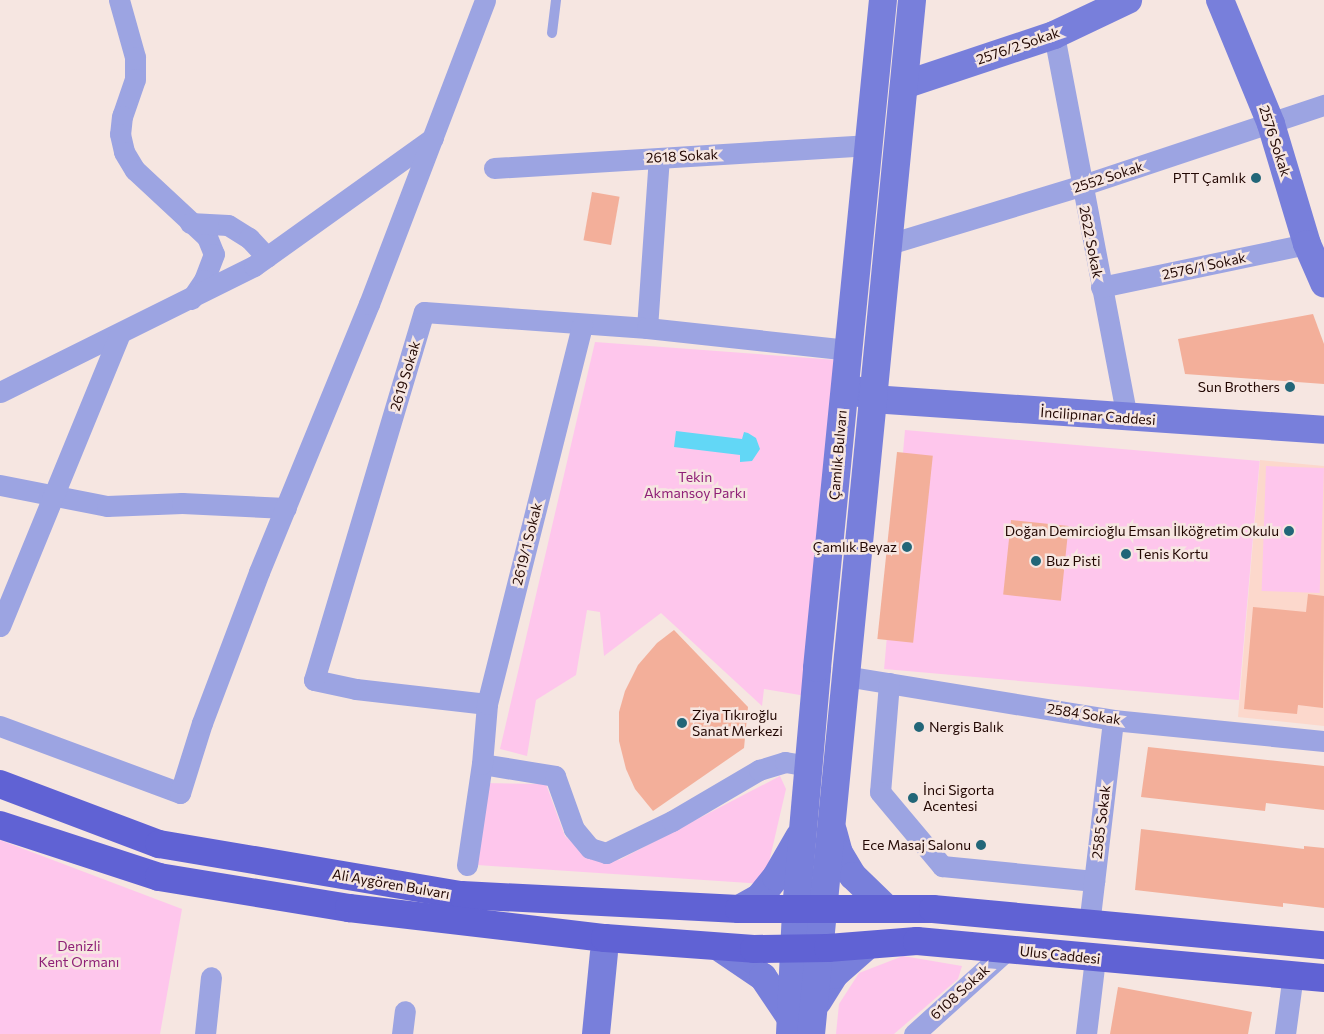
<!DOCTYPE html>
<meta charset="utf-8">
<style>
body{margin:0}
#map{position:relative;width:1324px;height:1034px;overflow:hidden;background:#f6e6e1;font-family:Commissioner,sans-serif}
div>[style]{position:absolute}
.built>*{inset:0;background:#fcd8cc}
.green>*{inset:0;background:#fec6ec;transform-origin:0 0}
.water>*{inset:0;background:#62d7f6}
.building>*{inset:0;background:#f3af9a;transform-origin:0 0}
.lane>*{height:10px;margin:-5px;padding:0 5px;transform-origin:5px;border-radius:5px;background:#9ca4e2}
.street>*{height:21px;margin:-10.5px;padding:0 10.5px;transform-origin:10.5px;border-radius:10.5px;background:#9ca4e2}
.secondary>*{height:28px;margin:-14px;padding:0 14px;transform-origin:14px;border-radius:14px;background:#787fdb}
.primary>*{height:28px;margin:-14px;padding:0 14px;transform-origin:14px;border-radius:14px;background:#6062d4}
.dots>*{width:14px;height:14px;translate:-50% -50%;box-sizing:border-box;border:2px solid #f6e6e1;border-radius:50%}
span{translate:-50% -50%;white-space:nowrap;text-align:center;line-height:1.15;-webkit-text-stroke:5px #f6e6e1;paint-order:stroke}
.street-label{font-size:14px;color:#220702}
.poi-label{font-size:14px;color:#220702}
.right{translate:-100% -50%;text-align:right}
.left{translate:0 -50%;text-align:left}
.park-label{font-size:14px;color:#8f2077}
</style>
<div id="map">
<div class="built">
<i style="clip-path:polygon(1260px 460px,1324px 466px,1324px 726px,1238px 717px)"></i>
</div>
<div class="green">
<i style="clip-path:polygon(595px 342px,837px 360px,806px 696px,764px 689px,762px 706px,661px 613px,604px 656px,600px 612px,587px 610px,576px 675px,536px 700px,527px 756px,500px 749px)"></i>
<i style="left:905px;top:430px;width:356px;height:240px;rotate:5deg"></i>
<i style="left:1266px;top:466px;width:58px;height:125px;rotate:2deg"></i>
<i style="clip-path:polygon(780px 776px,786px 789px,764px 884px,477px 865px,485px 783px,546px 784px,565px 836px,590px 858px,619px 860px)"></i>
<i style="clip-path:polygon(0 840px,182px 909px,160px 1034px,0 1034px)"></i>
<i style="clip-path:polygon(903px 956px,962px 966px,958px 979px,894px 1034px,836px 1034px,839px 1004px,859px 973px)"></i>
</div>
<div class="water">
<i style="clip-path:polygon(676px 431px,742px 439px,744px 432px,748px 433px,756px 438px,760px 449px,752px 461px,740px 462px,740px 455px,674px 447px)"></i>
</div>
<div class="building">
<i style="left:592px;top:192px;width:28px;height:49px;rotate:10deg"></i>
<i style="clip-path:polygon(1313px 314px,1324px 344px,1324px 384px,1185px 374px,1178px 339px)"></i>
<i style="left:897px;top:452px;width:36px;height:188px;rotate:6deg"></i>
<i style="left:1011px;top:520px;width:58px;height:75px;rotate:6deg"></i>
<i style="clip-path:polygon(1308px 594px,1324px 596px,1323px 708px,1298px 705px,1297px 714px,1244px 709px,1253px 607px,1306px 612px)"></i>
<i style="clip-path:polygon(674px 630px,748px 707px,744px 748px,653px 811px,635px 789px,626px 769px,619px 741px,619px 712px,625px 691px,638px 665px,657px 643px)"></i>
<i style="clip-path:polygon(1148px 747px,1324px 766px,1324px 810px,1266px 803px,1265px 811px,1141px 797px)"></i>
<i style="clip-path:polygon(1141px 829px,1304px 849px,1304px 846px,1324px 848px,1324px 908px,1283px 903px,1283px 907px,1135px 890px)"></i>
<i style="clip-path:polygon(1118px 987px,1252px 1012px,1248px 1034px,1110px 1034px)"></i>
</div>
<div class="lane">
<i style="left:552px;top:33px;width:33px;rotate:-83deg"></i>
</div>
<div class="street">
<i style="left:119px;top:0;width:59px;rotate:74.3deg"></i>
<i style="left:135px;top:57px;width:22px;rotate:90deg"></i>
<i style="left:135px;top:79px;width:39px;rotate:109deg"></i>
<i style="left:122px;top:116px;width:18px;rotate:96deg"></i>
<i style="left:120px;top:134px;width:18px;rotate:77deg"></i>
<i style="left:124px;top:152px;width:21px;rotate:59deg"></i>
<i style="left:135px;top:170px;width:98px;rotate:42.9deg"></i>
<i style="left:207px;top:237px;width:18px;rotate:68deg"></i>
<i style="left:214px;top:254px;width:28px;rotate:111deg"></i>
<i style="left:204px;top:280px;width:23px;rotate:124deg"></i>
<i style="left:1054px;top:35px;width:390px;rotate:79.2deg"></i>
<i style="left:494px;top:168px;width:377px;rotate:-3.5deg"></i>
<i style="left:190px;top:223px;width:38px;rotate:3deg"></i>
<i style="left:228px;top:225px;width:25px;rotate:32deg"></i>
<i style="left:249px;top:238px;width:26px;rotate:47deg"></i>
<i style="left:889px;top:244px;width:200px;rotate:-16.9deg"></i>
<i style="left:1080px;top:186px;width:257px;rotate:-18.4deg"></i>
<i style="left:1101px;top:287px;width:210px;rotate:-11.8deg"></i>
<i style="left:647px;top:328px;width:170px;rotate:-86deg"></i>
<i style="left:0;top:392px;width:284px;rotate:-26.4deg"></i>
<i style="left:254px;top:266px;width:220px;rotate:-35.6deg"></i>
<i style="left:0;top:485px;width:109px;rotate:11.1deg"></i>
<i style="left:107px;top:506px;width:75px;rotate:-2.3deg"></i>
<i style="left:182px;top:503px;width:104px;rotate:2.8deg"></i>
<i style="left:0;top:626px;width:316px;rotate:-67.7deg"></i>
<i style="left:845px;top:676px;width:272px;rotate:9.3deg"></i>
<i style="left:1113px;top:720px;width:212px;rotate:5.7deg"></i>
<i style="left:889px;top:683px;width:109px;rotate:94.7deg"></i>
<i style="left:880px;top:792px;width:97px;rotate:50deg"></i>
<i style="left:942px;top:866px;width:153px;rotate:5.6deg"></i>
<i style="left:487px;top:704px;width:132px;rotate:-173.5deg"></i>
<i style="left:356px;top:689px;width:43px;rotate:-167.9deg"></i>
<i style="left:314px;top:680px;width:384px;rotate:-73.4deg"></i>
<i style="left:424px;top:312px;width:224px;rotate:4.1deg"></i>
<i style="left:647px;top:328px;width:202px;rotate:6.2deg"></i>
<i style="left:0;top:726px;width:192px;rotate:20.4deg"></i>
<i style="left:180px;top:793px;width:73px;rotate:-72.6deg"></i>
<i style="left:202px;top:723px;width:161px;rotate:-69.3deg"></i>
<i style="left:259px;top:572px;width:290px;rotate:-67.7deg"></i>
<i style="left:369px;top:304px;width:325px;rotate:-69.1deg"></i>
<i style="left:482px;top:764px;width:74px;rotate:9.3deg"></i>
<i style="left:555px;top:776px;width:56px;rotate:70.3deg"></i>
<i style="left:574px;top:829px;width:25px;rotate:50deg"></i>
<i style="left:590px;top:848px;width:17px;rotate:17deg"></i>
<i style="left:606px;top:853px;width:73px;rotate:-25.9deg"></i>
<i style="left:672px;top:821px;width:101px;rotate:-30.4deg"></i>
<i style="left:759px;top:770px;width:27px;rotate:-17deg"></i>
<i style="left:785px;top:762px;width:24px;rotate:9deg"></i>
<i style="left:467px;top:865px;width:102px;rotate:-81.6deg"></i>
<i style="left:482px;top:764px;width:60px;rotate:-85.2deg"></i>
<i style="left:487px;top:704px;width:391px;rotate:-75.9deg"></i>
<i style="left:1089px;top:925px;width:206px;rotate:-83.3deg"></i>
<i style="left:205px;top:1034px;width:57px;rotate:-84deg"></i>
<i style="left:402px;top:1034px;width:23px;rotate:-83deg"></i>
<i style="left:914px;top:1034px;width:125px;rotate:-42.1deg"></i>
<i style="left:1086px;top:1034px;width:76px;rotate:-83.2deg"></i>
<i style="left:1285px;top:1034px;width:61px;rotate:-82.4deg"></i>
</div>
<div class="secondary">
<i style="left:1220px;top:0;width:134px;rotate:67.6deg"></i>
<i style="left:1271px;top:124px;width:125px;rotate:73.3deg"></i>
<i style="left:1307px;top:244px;width:43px;rotate:66.4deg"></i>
<i style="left:904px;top:85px;width:158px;rotate:-18.4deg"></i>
<i style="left:1054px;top:35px;width:82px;rotate:-25.3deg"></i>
<i style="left:856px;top:390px;width:18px;rotate:29deg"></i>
<i style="left:872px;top:399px;width:453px;rotate:3.9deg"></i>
<i style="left:833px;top:831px;width:23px;rotate:75deg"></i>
<i style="left:839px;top:853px;width:27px;rotate:59deg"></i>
<i style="left:853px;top:876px;width:46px;rotate:44.1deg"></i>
<i style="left:739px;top:909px;width:23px;rotate:-29deg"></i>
<i style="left:759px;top:898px;width:27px;rotate:-51deg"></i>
<i style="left:776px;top:877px;width:46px;rotate:-60.1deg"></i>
<i style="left:720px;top:948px;width:52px;rotate:34deg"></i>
<i style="left:763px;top:977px;width:52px;rotate:56deg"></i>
<i style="left:818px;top:1001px;width:31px;rotate:-58deg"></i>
<i style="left:834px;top:975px;width:45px;rotate:-41.4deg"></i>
<i style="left:596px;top:1034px;width:81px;rotate:-84.4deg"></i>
<i style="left:790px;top:1034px;width:124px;rotate:-87.2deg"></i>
<i style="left:796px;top:910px;width:243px;rotate:-85deg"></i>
<i style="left:817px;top:668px;width:671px;rotate:-84.36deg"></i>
<i style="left:811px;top:1034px;width:1039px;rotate:-84.42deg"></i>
</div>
<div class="primary">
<i style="left:0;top:784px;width:170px;rotate:20.7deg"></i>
<i style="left:159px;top:844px;width:307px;rotate:9.6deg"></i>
<i style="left:462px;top:895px;width:277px;rotate:2.9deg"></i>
<i style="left:739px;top:909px;width:194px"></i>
<i style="left:933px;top:909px;width:393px;rotate:5.3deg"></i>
<i style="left:0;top:825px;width:167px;rotate:18.1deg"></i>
<i style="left:159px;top:877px;width:193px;rotate:9.3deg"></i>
<i style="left:349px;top:908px;width:258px;rotate:6.7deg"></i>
<i style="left:605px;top:938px;width:149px;rotate:4.2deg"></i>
<i style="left:754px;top:949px;width:74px;rotate:-0.8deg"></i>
<i style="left:828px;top:948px;width:89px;rotate:-4.5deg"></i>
<i style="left:917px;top:941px;width:409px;rotate:5.2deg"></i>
</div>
<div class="dots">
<i style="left:1256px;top:178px;background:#226678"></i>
<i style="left:1290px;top:387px;background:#226678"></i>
<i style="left:1289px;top:531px;background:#226678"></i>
<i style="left:907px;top:547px;background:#226678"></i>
<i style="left:1126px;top:554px;background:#226678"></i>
<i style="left:1036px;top:561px;background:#226678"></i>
<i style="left:682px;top:723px;background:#226678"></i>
<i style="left:919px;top:727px;background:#226678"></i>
<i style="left:913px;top:798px;background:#226678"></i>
<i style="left:981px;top:845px;background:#226678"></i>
</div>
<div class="street-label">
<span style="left:1018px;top:46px;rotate:-19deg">2576/2 Sokak</span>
<span style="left:1275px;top:141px;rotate:72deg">2576 Sokak</span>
<span style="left:682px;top:156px;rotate:-3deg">2618 Sokak</span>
<span style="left:1108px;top:177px;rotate:-18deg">2552 Sokak</span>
<span style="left:1091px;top:242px;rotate:79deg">2622 Sokak</span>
<span style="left:1204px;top:266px;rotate:-12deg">2576/1 Sokak</span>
<span style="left:405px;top:376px;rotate:-73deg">2619 Sokak</span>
<span style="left:1098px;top:416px;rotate:4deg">İncilipınar Caddesi</span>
<span style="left:838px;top:455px;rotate:-85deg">Çamlık Bulvarı</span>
<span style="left:527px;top:544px;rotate:-76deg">2619/1 Sokak</span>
<span style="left:1084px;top:714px;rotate:9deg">2584 Sokak</span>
<span style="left:1101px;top:822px;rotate:-83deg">2585 Sokak</span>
<span style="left:391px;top:884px;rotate:10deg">Ali Aygören Bulvarı</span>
<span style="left:1060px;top:955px;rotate:6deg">Ulus Caddesi</span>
<span style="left:960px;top:992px;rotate:-42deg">6108 Sokak</span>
</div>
<div class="poi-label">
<span class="right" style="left:1246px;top:178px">PTT Çamlık</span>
<span class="right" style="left:1280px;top:387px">Sun Brothers</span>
<span class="right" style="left:1279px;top:531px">Doğan Demircioğlu Emsan İlköğretim Okulu</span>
<span class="right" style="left:897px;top:547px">Çamlık Beyaz</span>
<span class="left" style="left:1136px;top:554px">Tenis Kortu</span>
<span class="left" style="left:1046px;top:561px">Buz Pisti</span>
<span class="left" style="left:692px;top:723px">Ziya Tıkıroğlu<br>Sanat Merkezi</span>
<span class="left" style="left:929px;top:727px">Nergis Balık</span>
<span class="left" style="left:923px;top:798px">İnci Sigorta<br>Acentesi</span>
<span class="right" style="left:971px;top:845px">Ece Masaj Salonu</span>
</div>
<div class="park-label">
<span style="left:695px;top:485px">Tekin<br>Akmansoy Parkı</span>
<span style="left:79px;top:954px">Denizli<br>Kent Ormanı</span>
</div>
</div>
